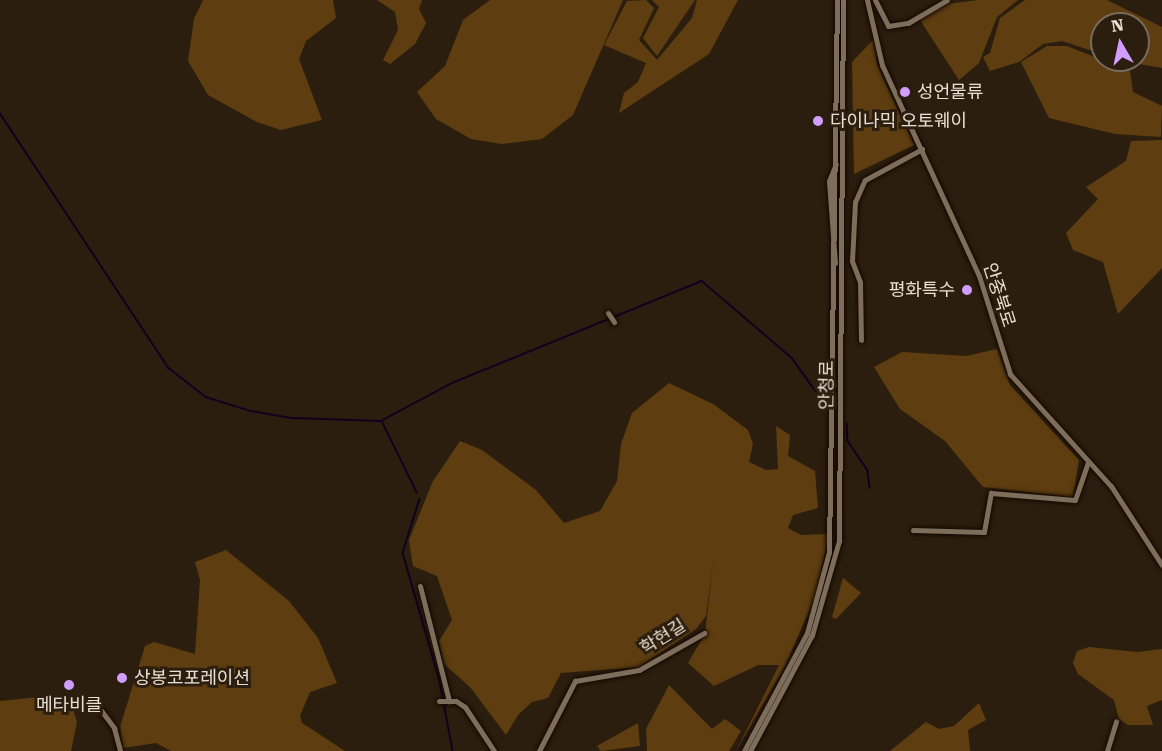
<!DOCTYPE html>
<meta charset="utf-8">
<style>
body{margin:0}
#map{position:relative;width:1162px;height:751px;overflow:hidden;background:#2c1e0e;font-family:"Roboto Serif","Noto Sans KR",serif}
div>[style]{position:absolute}
.green>*{inset:0;background:#5e3e10}
.stream>*{height:1.5px;margin:-0.75px;padding:0 0.75px;transform-origin:0.75px;border-radius:0.75px;background:#12001f}
.roads{filter:drop-shadow(0 0 2px #140800) drop-shadow(0 0 2px #140800)}
.minor>*{height:5px;margin:-2.5px;padding:0 2.5px;transform-origin:2.5px;border-radius:2.5px;background:#7d6d5a}
.dots>*{width:16px;height:16px;translate:-50% -50%;box-sizing:border-box;border:3px solid #2c1e0e;border-radius:50%}
span{translate:-50% -50%;white-space:nowrap;text-align:center;line-height:1.15;-webkit-text-stroke:6px #2c1e0e;paint-order:stroke}
.poi-label{font-size:18px;color:#e8dfd4}
.left{translate:0 -50%;text-align:left}
.right{translate:-100% -50%;text-align:right}
.street-label{font-size:18px;color:#e8dfd4}
.north{position:absolute;left:1090px;top:12px;width:60px;height:60px;box-sizing:border-box;background:#2c1e0e;border:2px solid #776b5d;border-radius:50%;rotate:351deg;font-size:16px;font-weight:700;line-height:24px;text-align:center;color:#e8dfd4}
.north::after{content:'';display:block;margin:auto;width:21px;height:27px;background:#d19dfe;clip-path:polygon(50% 0,100% 100%,50% 72%,0 100%)}
</style>
<div id="map">
<div class="green">
<i style="clip-path:polygon(203px 0,333px 0,336px 18px,306px 41px,299px 59px,322px 120px,281px 130px,257px 122px,208px 95px,188px 61px,194px 19px)"></i>
<i style="clip-path:polygon(377px 0,422px 0,419px 9px,426px 23px,415px 44px,390px 64px,383px 60px,398px 30px,395px 12px)"></i>
<i style="clip-path:polygon(490px 0,623px 0,573px 115px,542px 139px,502px 144px,471px 139px,436px 119px,417px 92px,445px 66px,463px 20px)"></i>
<i style="clip-path:polygon(646px 0,654px 8px,639px 40px,657px 60px,692px 18px,697px 0,738px 0,709px 54px,619px 113px,624px 93px,638px 82px,646px 63px,604px 45px,627px 1px)"></i>
<i style="clip-path:polygon(652px 0,695px 0,657px 56px,643px 38px,659px 7px)"></i>
<i style="clip-path:polygon(978px 0,1018px 0,997px 17px,979px 63px,959px 80px,920px 20px,947px 4px)"></i>
<i style="clip-path:polygon(1025px 0,1107px 0,1162px 27px,1162px 68px,1117px 60px,1138px 60px,1138px 24px,1102px 24px,1102px 54px,1062px 41px,1043px 44px,1019px 62px,990px 71px,983px 57px,990px 53px,1000px 18px)"></i>
<i style="clip-path:polygon(873px 40px,877px 65px,914px 145px,854px 174px,852px 62px)"></i>
<i style="clip-path:polygon(1047px 46px,1067px 46px,1130px 71px,1133px 92px,1162px 106px,1161px 137px,1115px 134px,1049px 118px,1021px 62px)"></i>
<i style="clip-path:polygon(1162px 140px,1162px 268px,1118px 314px,1103px 262px,1073px 250px,1066px 233px,1098px 199px,1086px 187px,1126px 161px,1131px 141px)"></i>
<i style="clip-path:polygon(997px 349px,1010px 385px,1079px 460px,1073px 497px,983px 487px,945px 441px,900px 409px,874px 367px,902px 352px,966px 356px)"></i>
<i style="clip-path:polygon(669px 383px,713px 404px,748px 430px,753px 444px,749px 462px,766px 470px,778px 469px,776px 426px,790px 435px,788px 456px,815px 471px,818px 508px,793px 515px,788px 528px,801px 535px,828px 534px,827px 542px,816px 595px,785px 666px,736px 751px,779px 665px,758px 665px,714px 686px,688px 663px,705px 634px,713px 562px,706px 616px,696px 629px,639px 667px,561px 673px,548px 698px,532px 702px,518px 715px,506px 735px,470px 687px,444px 664px,439px 641px,452px 620px,437px 576px,413px 566px,409px 540px,433px 481px,460px 441px,482px 450px,536px 490px,564px 523px,600px 511px,617px 481px,621px 444px,632px 413px)"></i>
<i style="clip-path:polygon(226px 550px,289px 601px,318px 638px,337px 683px,310px 692px,300px 716px,302px 723px,345px 751px,171px 751px,156px 743px,123px 748px,120px 727px,145px 646px,154px 642px,195px 654px,200px 580px,195px 562px)"></i>
<i style="clip-path:polygon(843px 578px,861px 593px,836px 619px,832px 617px)"></i>
<i style="clip-path:polygon(1089px 647px,1137px 652px,1162px 649px,1162px 700px,1147px 706px,1153px 725px,1128px 725px,1119px 719px,1114px 700px,1078px 674px,1073px 663px,1077px 651px)"></i>
<i style="clip-path:polygon(669px 685px,712px 729px,725px 719px,741px 731px,729px 751px,647px 751px,646px 729px)"></i>
<i style="clip-path:polygon(40px 697px,71px 703px,77px 722px,71px 751px,0 751px,0 701px)"></i>
<i style="clip-path:polygon(979px 703px,986px 720px,968px 730px,970px 751px,890px 751px,926px 722px,939px 729px,954px 726px)"></i>
<i style="clip-path:polygon(638px 723px,640px 746px,601px 751px,597px 746px)"></i>
</div>
<div class="stream">
<i style="left:0;top:113px;width:306px;rotate:56.5deg"></i>
<i style="left:169px;top:368px;width:47px;rotate:38.1deg"></i>
<i style="left:206px;top:397px;width:47px;rotate:17.3deg"></i>
<i style="left:251px;top:411px;width:42px;rotate:9.7deg"></i>
<i style="left:292px;top:418px;width:90px;rotate:1.9deg"></i>
<i style="left:382px;top:421px;width:79px;rotate:63.8deg"></i>
<i style="left:383px;top:420px;width:78px;rotate:-28.2deg"></i>
<i style="left:452px;top:383px;width:270px;rotate:-22.2deg"></i>
<i style="left:702px;top:281px;width:118px;rotate:40.5deg"></i>
<i style="left:792px;top:358px;width:57px;rotate:54.3deg"></i>
<i style="left:847px;top:423px;width:18px;rotate:87deg"></i>
<i style="left:848px;top:441px;width:36px;rotate:56deg"></i>
<i style="left:868px;top:471px;width:17px;rotate:83deg"></i>
<i style="left:420px;top:499px;width:57px;rotate:107.5deg"></i>
<i style="left:403px;top:553px;width:133px;rotate:73.9deg"></i>
<i style="left:440px;top:681px;width:71px;rotate:79.5deg"></i>
</div>
<div class="roads">
<div class="minor">
<i style="left:867px;top:0;width:67px;rotate:77deg"></i>
<i style="left:882px;top:65px;width:232px;rotate:65.3deg"></i>
<i style="left:979px;top:276px;width:103px;rotate:72.4deg"></i>
<i style="left:1010px;top:374px;width:151px;rotate:48deg"></i>
<i style="left:1111px;top:486px;width:94px;rotate:57.2deg"></i>
<i style="left:875px;top:0;width:29px;rotate:63deg"></i>
<i style="left:888px;top:26px;width:20px;rotate:-9deg"></i>
<i style="left:908px;top:23px;width:45px;rotate:-30.5deg"></i>
<i style="left:835px;top:263px;width:82px;rotate:-94.2deg"></i>
<i style="left:829px;top:181px;width:18px;rotate:-68deg"></i>
<i style="left:608px;top:313px;width:11px;rotate:56deg"></i>
<i style="left:861px;top:340px;width:58px;rotate:-91deg"></i>
<i style="left:860px;top:282px;width:22px;rotate:-111deg"></i>
<i style="left:852px;top:261px;width:59px;rotate:-87.1deg"></i>
<i style="left:855px;top:202px;width:24px;rotate:-66deg"></i>
<i style="left:865px;top:180px;width:65px;rotate:-28.5deg"></i>
<i style="left:913px;top:530px;width:71px;rotate:1.6deg"></i>
<i style="left:984px;top:532px;width:40px;rotate:-80deg"></i>
<i style="left:991px;top:493px;width:84px;rotate:4.8deg"></i>
<i style="left:1075px;top:500px;width:40px;rotate:-71.1deg"></i>
<i style="left:420px;top:586px;width:119px;rotate:75.8deg"></i>
<i style="left:94px;top:701px;width:34px;rotate:53deg"></i>
<i style="left:114px;top:728px;width:24px;rotate:75deg"></i>
<i style="left:439px;top:701px;width:17px"></i>
<i style="left:456px;top:701px;width:11px;rotate:34deg"></i>
<i style="left:465px;top:707px;width:53px;rotate:56.6deg"></i>
<i style="left:539px;top:751px;width:79px;rotate:-62.8deg"></i>
<i style="left:575px;top:681px;width:65px;rotate:-9.8deg"></i>
<i style="left:639px;top:670px;width:75px;rotate:-29.6deg"></i>
<i style="left:744px;top:751px;width:134px;rotate:-61.9deg"></i>
<i style="left:807px;top:633px;width:84px;rotate:-74.8deg"></i>
<i style="left:829px;top:552px;width:552px;rotate:-89.17deg"></i>
<i style="left:750px;top:751px;width:132px;rotate:-61.9deg"></i>
<i style="left:812px;top:635px;width:98px;rotate:-74deg"></i>
<i style="left:839px;top:541px;width:541px;rotate:-89.58deg"></i>
<i style="left:1107px;top:751px;width:31px;rotate:-73deg"></i>
</div>
</div>
<div class="dots">
<i style="left:905px;top:92px;background:#d19dfe"></i>
<i style="left:818px;top:121px;background:#d19dfe"></i>
<i style="left:967px;top:290px;background:#d19dfe"></i>
<i style="left:122px;top:678px;background:#d19dfe"></i>
<i style="left:69px;top:685px;background:#d19dfe"></i>
</div>
<div class="poi-label">
<span class="left" style="left:917px;top:92px">성언물류</span>
<span class="left" style="left:830px;top:121px">다이나믹 오토웨이</span>
<span class="right" style="left:955px;top:290px">평화특수</span>
<span class="left" style="left:134px;top:678px">상봉코포레이션</span>
<span style="left:69px;top:705px">메타비클</span>
</div>
<div class="street-label">
<span style="left:999px;top:295px;rotate:72deg">안중북로</span>
<span style="left:827px;top:385px;rotate:-89deg">안청로</span>
<span style="left:663px;top:637px;rotate:-32deg">학현길</span>
</div>
<div class="north">N</div>
</div>
